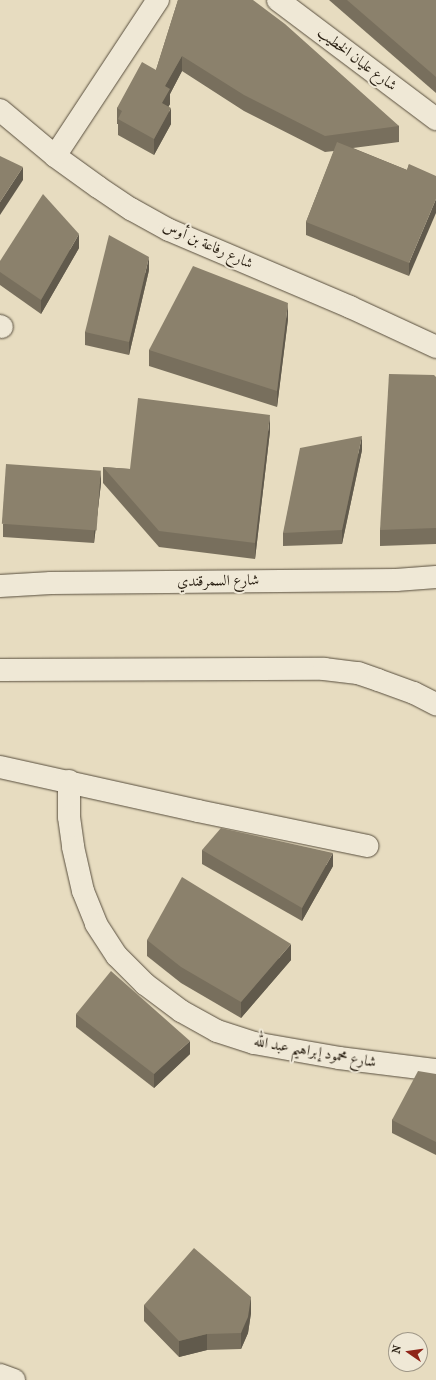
<!DOCTYPE html>
<meta charset="utf-8">
<style>
body{margin:0}
#map{position:relative;width:436px;height:1380px;overflow:hidden;background:#e7dcc0;font-family:"IM FELL French Canon",Amiri,serif}
div>[style]{position:absolute}
.roads{filter:drop-shadow(0 0 1px #584e3d) drop-shadow(0 0 1px #584e3d)}
.minor>*{height:22px;margin:-11px;padding:0 11px;transform-origin:11px;border-radius:11px;background:#efe8d6}
.wall>*{inset:0;background:#786f5d}
.shaded-wall>*{inset:0;background:#615a4c}
.building>*{inset:0;background:#8b816c;transform-origin:0 0}
span{translate:-50% -50%;white-space:nowrap;text-align:center;line-height:1.15;-webkit-text-stroke:4px #efe8d6;paint-order:stroke}
.street-label{font-size:15px;color:#281e11}
.north{position:absolute;left:388px;top:1332px;width:40px;height:40px;box-sizing:border-box;background:#efe8d6;border:1px solid #9f9787;border-radius:50%;rotate:283deg;font-size:11px;font-weight:700;line-height:16px;text-align:center;color:#281e11}
.north::after{content:'';display:block;margin:auto;width:14px;height:18px;background:#8f2418;clip-path:polygon(50% 0,100% 100%,50% 72%,0 100%)}
</style>
<div id="map">
<div class="roads">
<div class="minor">
<i style="left:278px;top:0;width:198px;rotate:37deg"></i>
<i style="left:0;top:110px;width:72px;rotate:39.9deg"></i>
<i style="left:55px;top:156px;width:53px;rotate:35.8deg"></i>
<i style="left:98px;top:187px;width:40px;rotate:34deg"></i>
<i style="left:131px;top:209px;width:43px;rotate:28.9deg"></i>
<i style="left:169px;top:230px;width:197px;rotate:23deg"></i>
<i style="left:350px;top:307px;width:95px;rotate:24.9deg"></i>
<i style="left:55px;top:156px;width:187px;rotate:-56.6deg"></i>
<i style="left:0;top:326px;width:2px;rotate:27deg"></i>
<i style="left:0;top:586px;width:51px;rotate:-3.4deg"></i>
<i style="left:51px;top:583px;width:345px;rotate:-0.5deg"></i>
<i style="left:396px;top:580px;width:40px;rotate:-4.3deg"></i>
<i style="left:0;top:670px;width:324px;rotate:-0.2deg"></i>
<i style="left:324px;top:669px;width:34px;rotate:7deg"></i>
<i style="left:358px;top:673px;width:21px;rotate:19deg"></i>
<i style="left:378px;top:680px;width:38px;rotate:20deg"></i>
<i style="left:414px;top:693px;width:25px;rotate:27deg"></i>
<i style="left:0;top:767px;width:203px;rotate:12.5deg"></i>
<i style="left:198px;top:811px;width:173px;rotate:11.7deg"></i>
<i style="left:69px;top:781px;width:36px;rotate:90deg"></i>
<i style="left:69px;top:817px;width:30px;rotate:82deg"></i>
<i style="left:73px;top:847px;width:45px;rotate:77.2deg"></i>
<i style="left:83px;top:891px;width:35px;rotate:68deg"></i>
<i style="left:96px;top:924px;width:38px;rotate:57deg"></i>
<i style="left:117px;top:956px;width:40px;rotate:45deg"></i>
<i style="left:145px;top:984px;width:45px;rotate:36.9deg"></i>
<i style="left:181px;top:1011px;width:41px;rotate:29.1deg"></i>
<i style="left:217px;top:1031px;width:39px;rotate:18deg"></i>
<i style="left:254px;top:1043px;width:86px;rotate:10deg"></i>
<i style="left:339px;top:1058px;width:98px;rotate:7.1deg"></i>
<i style="left:0;top:1375px;width:15px;rotate:20deg"></i>
</div>
</div>
<div class="wall">
<i style="clip-path:polygon(178px 0,399px 126px,399px 142px,353px 148px,407px 170px,409px 164px,409px 276px,306px 235px,306px 222px,334px 151px,325px 152px,244px 111px,182px 71px,170px 94px,170px 104px,168px 107px,171px 124px,154px 155px,118px 135px,118px 124px,117px 124px,117px 108px,156px 70px)"></i>
<i style="clip-path:polygon(329px 0,436px 0,436px 93px)"></i>
<i style="clip-path:polygon(79px 248px,41px 314px,0 285px,0 261px)"></i>
<i style="clip-path:polygon(149px 270px,129px 355px,85px 345px,85px 332px)"></i>
<i style="clip-path:polygon(288px 319px,277px 407px,149px 366px,149px 350px)"></i>
<i style="clip-path:polygon(436px 377px,436px 544px,380px 546px,380px 530px)"></i>
<i style="clip-path:polygon(270px 431px,255px 559px,159px 547px,103px 483px,103px 467px,130px 469px)"></i>
<i style="clip-path:polygon(362px 450px,342px 544px,283px 546px,283px 533px)"></i>
<i style="clip-path:polygon(101px 483px,94px 543px,3px 537px,3px 524px)"></i>
<i style="clip-path:polygon(202px 850px,333px 866px,302px 921px,202px 864px)"></i>
<i style="clip-path:polygon(147px 940px,291px 960px,241px 1018px,181px 983px,147px 956px)"></i>
<i style="clip-path:polygon(76px 1014px,190px 1054px,154px 1088px,76px 1027px)"></i>
<i style="clip-path:polygon(436px 1074px,436px 1155px,392px 1133px,392px 1120px)"></i>
<i style="clip-path:polygon(144px 1305px,251px 1313px,248px 1333px,241px 1349px,207px 1350px,179px 1357px,144px 1321px)"></i>
</div>
<div class="shaded-wall">
<i style="clip-path:polygon(182px 56px,182px 71px,170px 94px,170px 104px,162px 119px,162px 103px,165px 86px)"></i>
<i style="clip-path:polygon(171px 108px,171px 124px,154px 155px,154px 139px)"></i>
<i style="clip-path:polygon(23px 167px,23px 180px,0 215px,0 202px)"></i>
<i style="clip-path:polygon(436px 199px,436px 213px,409px 276px,409px 263px)"></i>
<i style="clip-path:polygon(79px 234px,79px 248px,41px 314px,41px 300px)"></i>
<i style="clip-path:polygon(149px 257px,149px 270px,129px 355px,129px 342px)"></i>
<i style="clip-path:polygon(288px 303px,288px 319px,277px 407px,277px 391px)"></i>
<i style="clip-path:polygon(270px 415px,270px 431px,255px 559px,255px 543px)"></i>
<i style="clip-path:polygon(362px 436px,362px 450px,342px 544px,342px 530px)"></i>
<i style="clip-path:polygon(101px 470px,101px 483px,94px 543px,94px 530px)"></i>
<i style="clip-path:polygon(333px 853px,333px 866px,302px 921px,302px 908px)"></i>
<i style="clip-path:polygon(291px 944px,291px 960px,241px 1018px,241px 1002px)"></i>
<i style="clip-path:polygon(190px 1041px,190px 1054px,154px 1088px,154px 1074px)"></i>
<i style="clip-path:polygon(251px 1297px,251px 1313px,248px 1333px,241px 1349px,241px 1333px)"></i>
<i style="clip-path:polygon(207px 1334px,207px 1350px,179px 1357px,179px 1341px)"></i>
</div>
<div class="building">
<i style="clip-path:polygon(178px 0,253px 0,285px 24px,399px 126px,325px 136px,244px 95px,182px 56px,165px 86px,170px 89px,162px 103px,171px 108px,154px 139px,118px 119px,122px 111px,117px 108px,142px 62px,156px 70px)"></i>
<i style="clip-path:polygon(347px 0,436px 0,436px 77px)"></i>
<i style="clip-path:polygon(337px 142px,407px 170px,409px 164px,436px 176px,436px 199px,409px 263px,306px 222px)"></i>
<i style="clip-path:polygon(0 156px,23px 167px,0 202px)"></i>
<i style="clip-path:polygon(43px 194px,79px 234px,41px 300px,0 272px,0 261px)"></i>
<i style="clip-path:polygon(109px 235px,149px 257px,129px 342px,85px 332px)"></i>
<i style="clip-path:polygon(193px 266px,288px 303px,277px 391px,149px 350px)"></i>
<i style="clip-path:polygon(389px 374px,434px 375px,436px 377px,436px 528px,380px 530px)"></i>
<i style="clip-path:polygon(138px 398px,270px 415px,255px 543px,159px 531px,103px 467px,130px 469px)"></i>
<i style="clip-path:polygon(362px 436px,342px 530px,283px 533px,300px 448px)"></i>
<i style="left:6px;top:464px;width:95px;height:60px;rotate:4deg"></i>
<i style="clip-path:polygon(221px 828px,333px 853px,302px 908px,202px 850px)"></i>
<i style="clip-path:polygon(182px 877px,291px 944px,241px 1002px,181px 967px,147px 940px)"></i>
<i style="clip-path:polygon(111px 971px,190px 1041px,154px 1074px,76px 1014px)"></i>
<i style="clip-path:polygon(418px 1071px,436px 1074px,436px 1142px,392px 1120px)"></i>
<i style="clip-path:polygon(194px 1248px,251px 1297px,248px 1317px,241px 1333px,207px 1334px,179px 1341px,144px 1305px)"></i>
</div>
<div class="street-label">
<span style="left:357px;top:59px;rotate:37deg">شارع عليان الخطيب</span>
<span style="left:208px;top:245px;rotate:24deg">شارع رفاعة بن أوس</span>
<span style="left:218px;top:581px;rotate:-1deg">شارع السمرقندي</span>
<span style="left:315px;top:1052px;rotate:10deg">شارع محمود إبراهيم عبد الله</span>
</div>
<div class="north">N</div>
</div>
